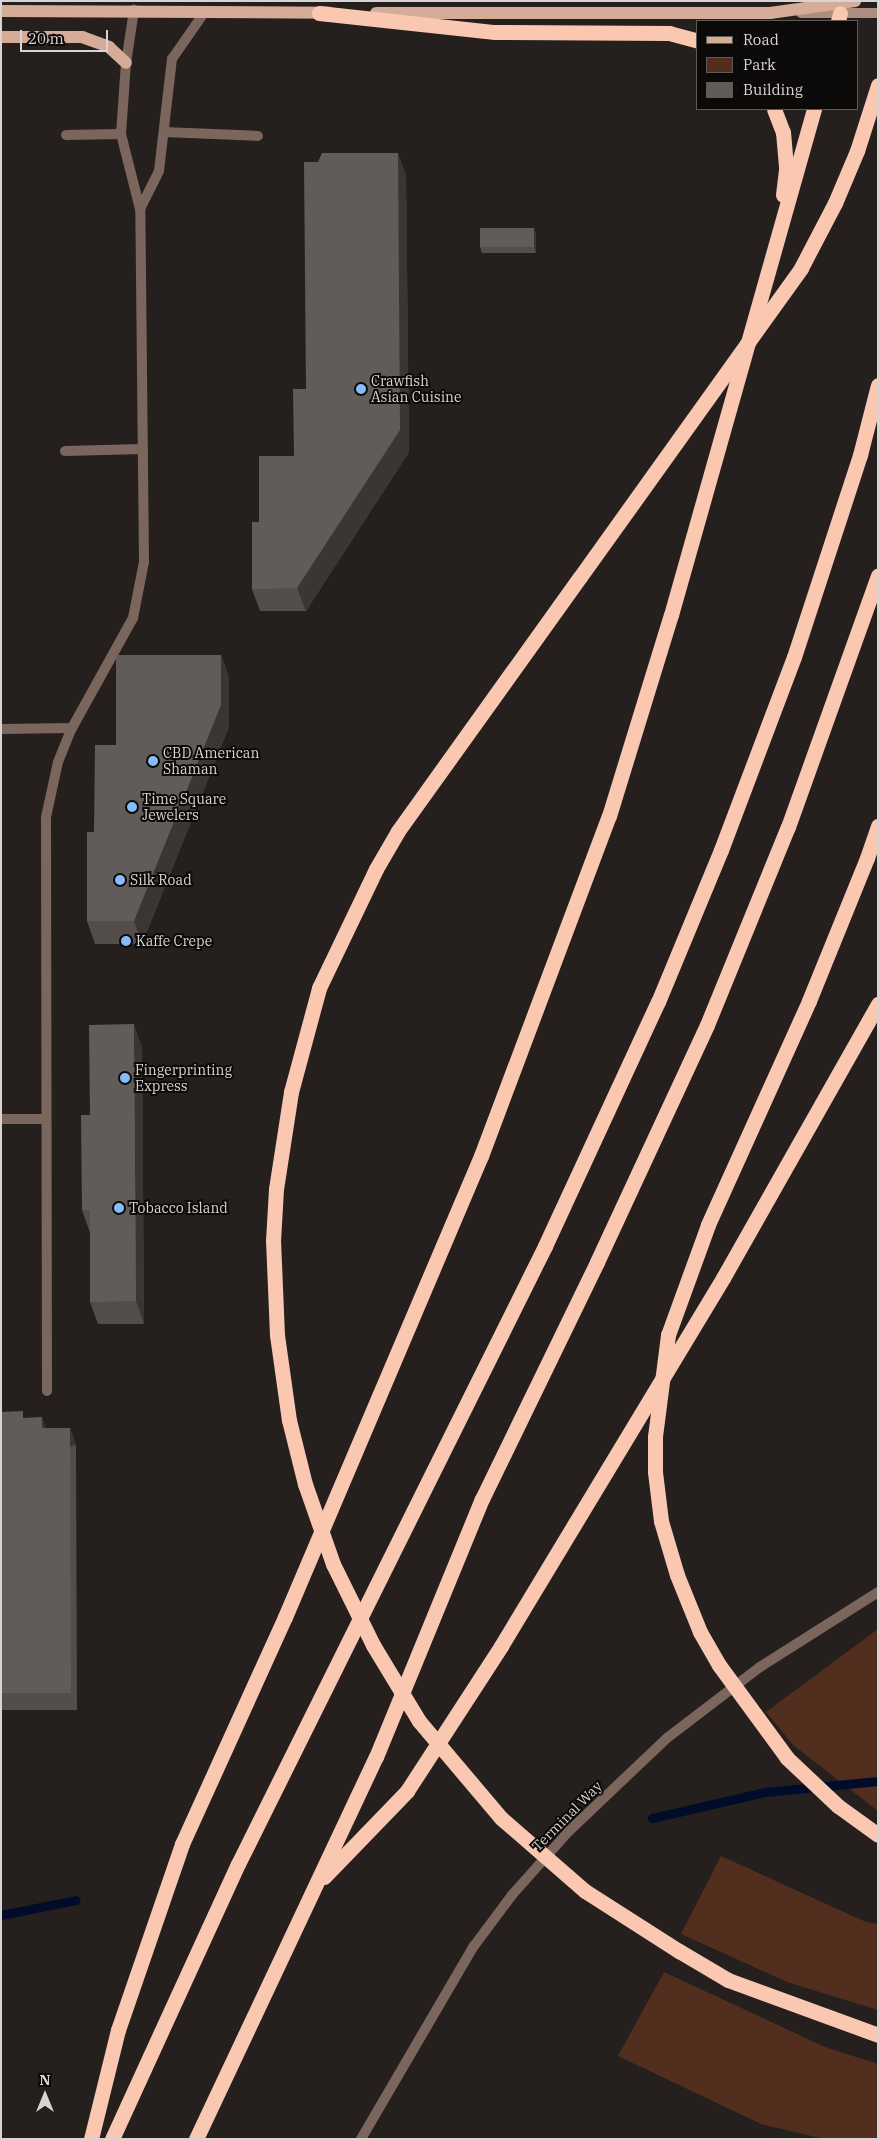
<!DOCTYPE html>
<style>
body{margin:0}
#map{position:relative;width:879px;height:2140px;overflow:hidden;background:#25201e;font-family:"IBM Plex Serif",serif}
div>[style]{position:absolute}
.green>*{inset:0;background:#512e1e}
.stream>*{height:9px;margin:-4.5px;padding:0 4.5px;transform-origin:4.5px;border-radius:4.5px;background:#000c29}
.service>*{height:10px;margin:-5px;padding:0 5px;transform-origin:5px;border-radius:5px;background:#7b665d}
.tertiary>*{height:10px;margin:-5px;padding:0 5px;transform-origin:5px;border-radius:5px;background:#7b665d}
.secondary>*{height:10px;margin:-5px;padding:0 5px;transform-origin:5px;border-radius:5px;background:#ae8d7f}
.primary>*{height:12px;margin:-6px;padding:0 6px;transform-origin:6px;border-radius:6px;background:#d6ac99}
.motorway>*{height:15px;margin:-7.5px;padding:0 7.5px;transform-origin:7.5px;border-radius:7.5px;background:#fac7b1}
.motorway-bridge>*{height:15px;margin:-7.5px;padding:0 7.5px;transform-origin:7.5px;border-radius:7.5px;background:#fac7b1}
.wall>*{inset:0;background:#534e4b}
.shaded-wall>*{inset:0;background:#3b3633;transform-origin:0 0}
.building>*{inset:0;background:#615c5a;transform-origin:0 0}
.dots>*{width:14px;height:14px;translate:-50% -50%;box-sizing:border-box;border:2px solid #0c0a09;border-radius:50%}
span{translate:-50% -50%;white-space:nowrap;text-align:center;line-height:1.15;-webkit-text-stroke:4px #0c0a09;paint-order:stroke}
.poi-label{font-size:14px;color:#d7d4d3}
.left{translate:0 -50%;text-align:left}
.street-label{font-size:14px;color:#d7d4d3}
.frame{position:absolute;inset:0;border:2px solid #d7d4d3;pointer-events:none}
.legend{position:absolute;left:696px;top:20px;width:162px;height:90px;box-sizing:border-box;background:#0c0a09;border:1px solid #5d5b5a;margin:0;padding:6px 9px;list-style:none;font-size:15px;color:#d7d4d3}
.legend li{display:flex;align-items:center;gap:10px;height:25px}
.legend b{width:25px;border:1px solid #5d5b5a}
.north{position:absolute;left:20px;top:2070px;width:50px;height:50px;-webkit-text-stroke:4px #0c0a09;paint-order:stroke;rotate:0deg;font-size:14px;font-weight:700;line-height:20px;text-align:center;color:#d7d4d3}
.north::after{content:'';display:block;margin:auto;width:18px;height:22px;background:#d7d4d3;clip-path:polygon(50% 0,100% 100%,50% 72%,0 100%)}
.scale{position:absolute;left:20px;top:30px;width:88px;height:22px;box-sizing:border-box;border:2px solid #d7d4d3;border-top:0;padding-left:6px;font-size:15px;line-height:18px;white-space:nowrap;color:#d7d4d3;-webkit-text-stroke:4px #0c0a09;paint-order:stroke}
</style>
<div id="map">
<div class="green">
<i style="clip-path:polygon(878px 1629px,878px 1811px,793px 1745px,766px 1712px)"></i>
<i style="clip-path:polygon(721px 1856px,866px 1922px,878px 1924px,878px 2010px,787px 1982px,681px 1934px)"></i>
<i style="clip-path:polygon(664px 1972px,825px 2047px,878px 2064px,878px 2139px,824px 2139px,761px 2124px,618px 2056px)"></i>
</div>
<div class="stream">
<i style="left:652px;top:1818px;width:116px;rotate:-13deg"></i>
<i style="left:765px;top:1792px;width:114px;rotate:-5.6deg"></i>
<i style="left:1px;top:1915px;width:76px;rotate:-11.3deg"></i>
</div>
<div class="service">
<i style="left:164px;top:132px;width:94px;rotate:2.4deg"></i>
<i style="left:66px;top:135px;width:55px;rotate:-1deg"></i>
<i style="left:140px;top:209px;width:42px;rotate:-63.4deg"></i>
<i style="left:159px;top:171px;width:113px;rotate:-83.4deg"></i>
<i style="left:172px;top:59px;width:56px;rotate:-55.2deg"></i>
<i style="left:65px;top:451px;width:78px;rotate:-1.5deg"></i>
<i style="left:1px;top:729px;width:71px;rotate:-0.8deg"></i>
<i style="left:1px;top:1119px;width:45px"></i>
<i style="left:47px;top:1391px;width:574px;rotate:-90.1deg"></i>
<i style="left:46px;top:817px;width:56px;rotate:-77.7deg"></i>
<i style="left:58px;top:762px;width:37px;rotate:-68deg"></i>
<i style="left:72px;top:728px;width:126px;rotate:-61deg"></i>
<i style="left:133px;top:618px;width:57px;rotate:-78.9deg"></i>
<i style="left:144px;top:562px;width:353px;rotate:-90.6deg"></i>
<i style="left:140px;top:209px;width:77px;rotate:-104.2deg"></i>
<i style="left:121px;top:134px;width:71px;rotate:-86deg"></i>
<i style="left:126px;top:63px;width:54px;rotate:-81.4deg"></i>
</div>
<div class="tertiary">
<i style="left:361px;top:2139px;width:224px;rotate:-59.7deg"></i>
<i style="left:474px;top:1946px;width:64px;rotate:-53.3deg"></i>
<i style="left:512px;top:1895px;width:86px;rotate:-48.3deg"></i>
<i style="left:569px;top:1831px;width:135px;rotate:-43.5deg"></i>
<i style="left:667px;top:1738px;width:117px;rotate:-37.4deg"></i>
<i style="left:760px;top:1667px;width:140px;rotate:-32.4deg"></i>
</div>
<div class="secondary">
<i style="left:801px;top:13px;width:77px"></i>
</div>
<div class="primary">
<i style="left:1px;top:11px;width:328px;rotate:0.3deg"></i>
<i style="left:376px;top:13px;width:394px"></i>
<i style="left:770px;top:13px;width:86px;rotate:-8deg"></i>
<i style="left:1px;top:37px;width:81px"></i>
<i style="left:82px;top:37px;width:29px;rotate:20deg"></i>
<i style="left:109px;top:47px;width:23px;rotate:43deg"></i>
</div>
<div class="motorway">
<i style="left:319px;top:13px;width:177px;rotate:6.2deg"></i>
<i style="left:495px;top:32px;width:174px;rotate:0.3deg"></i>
<i style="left:669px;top:33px;width:30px;rotate:15deg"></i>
<i style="left:838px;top:21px;width:8px;rotate:-76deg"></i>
<i style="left:774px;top:109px;width:25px;rotate:69deg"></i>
<i style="left:783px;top:132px;width:38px;rotate:85deg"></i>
<i style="left:786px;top:170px;width:25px;rotate:97deg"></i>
<i style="left:867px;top:858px;width:34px;rotate:-71deg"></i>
<i style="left:277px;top:1335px;width:94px;rotate:-92.4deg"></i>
<i style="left:273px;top:1241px;width:52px;rotate:-86.7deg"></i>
<i style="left:276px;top:1189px;width:98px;rotate:-81.2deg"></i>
<i style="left:291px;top:1092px;width:108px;rotate:-74.9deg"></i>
<i style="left:319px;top:988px;width:132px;rotate:-64.4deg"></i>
<i style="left:376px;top:869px;width:44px;rotate:-59.9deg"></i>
<i style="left:398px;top:831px;width:312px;rotate:-54.4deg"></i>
<i style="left:324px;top:1877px;width:120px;rotate:-46deg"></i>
<i style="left:407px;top:1791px;width:173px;rotate:-57deg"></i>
<i style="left:501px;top:1646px;width:430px;rotate:-58.9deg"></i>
<i style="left:723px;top:1278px;width:315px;rotate:-60.5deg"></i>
<i style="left:679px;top:1951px;width:57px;rotate:30.6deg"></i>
<i style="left:728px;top:1980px;width:160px;rotate:20.1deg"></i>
<i style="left:91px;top:2139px;width:112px;rotate:-76.1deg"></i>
<i style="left:118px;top:2030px;width:197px;rotate:-71deg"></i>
<i style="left:182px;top:1844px;width:249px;rotate:-65.6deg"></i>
<i style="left:285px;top:1617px;width:501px;rotate:-66.97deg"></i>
<i style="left:481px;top:1156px;width:363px;rotate:-69.4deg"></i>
<i style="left:609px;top:816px;width:210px;rotate:-72.9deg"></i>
<i style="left:671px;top:615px;width:526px;rotate:-74.22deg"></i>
<i style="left:112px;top:2139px;width:302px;rotate:-65.4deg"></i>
<i style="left:238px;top:1864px;width:690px;rotate:-63.58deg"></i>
<i style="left:545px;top:1246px;width:269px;rotate:-65.2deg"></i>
<i style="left:658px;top:1002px;width:165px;rotate:-67.5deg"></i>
<i style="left:721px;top:850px;width:206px;rotate:-69.3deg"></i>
<i style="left:794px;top:657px;width:213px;rotate:-71.9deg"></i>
<i style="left:860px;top:455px;width:72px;rotate:-75.6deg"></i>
<i style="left:196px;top:2139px;width:422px;rotate:-64.8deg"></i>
<i style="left:376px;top:1757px;width:279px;rotate:-67.7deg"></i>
<i style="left:482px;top:1499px;width:263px;rotate:-64.1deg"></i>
<i style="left:597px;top:1262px;width:261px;rotate:-65.1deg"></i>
<i style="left:707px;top:1025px;width:214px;rotate:-67.8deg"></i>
<i style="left:788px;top:827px;width:267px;rotate:-70.3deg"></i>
</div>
<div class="motorway-bridge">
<i style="left:580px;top:577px;width:380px;rotate:-54.4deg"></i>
<i style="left:801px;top:268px;width:73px;rotate:-62.4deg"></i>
<i style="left:835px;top:203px;width:56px;rotate:-67.1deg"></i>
<i style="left:857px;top:151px;width:69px;rotate:-72.3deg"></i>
<i style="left:867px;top:858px;width:154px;rotate:112.1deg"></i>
<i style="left:809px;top:1001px;width:246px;rotate:114.3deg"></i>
<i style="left:708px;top:1225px;width:117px;rotate:110deg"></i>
<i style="left:668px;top:1335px;width:103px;rotate:97.3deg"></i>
<i style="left:655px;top:1437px;width:35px;rotate:90deg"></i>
<i style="left:655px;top:1472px;width:49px;rotate:83deg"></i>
<i style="left:661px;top:1521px;width:56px;rotate:73.5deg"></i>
<i style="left:677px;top:1575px;width:61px;rotate:68deg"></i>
<i style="left:700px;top:1632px;width:38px;rotate:60deg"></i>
<i style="left:719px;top:1665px;width:115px;rotate:53.8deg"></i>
<i style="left:787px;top:1758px;width:70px;rotate:43.3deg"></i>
<i style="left:838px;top:1806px;width:49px;rotate:35.9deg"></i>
<i style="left:277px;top:1335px;width:86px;rotate:82deg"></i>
<i style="left:289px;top:1420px;width:66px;rotate:76deg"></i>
<i style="left:305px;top:1484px;width:85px;rotate:70.7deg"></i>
<i style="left:333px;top:1564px;width:90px;rotate:63.7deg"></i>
<i style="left:373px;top:1645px;width:89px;rotate:58.8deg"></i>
<i style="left:419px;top:1721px;width:127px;rotate:49.8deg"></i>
<i style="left:501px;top:1818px;width:111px;rotate:41deg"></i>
<i style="left:585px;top:1891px;width:112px;rotate:32.6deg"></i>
</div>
<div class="wall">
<i style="clip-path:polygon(406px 175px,409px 452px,306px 611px,260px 611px,252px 589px,259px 522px,294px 456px,306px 389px)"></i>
<i style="clip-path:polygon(536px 234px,536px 253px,482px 253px,480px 247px)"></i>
<i style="clip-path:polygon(221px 655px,229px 678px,229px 727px,142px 944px,95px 944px,87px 921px,94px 832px,116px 745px)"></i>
<i style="clip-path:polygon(142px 1047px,144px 1324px,98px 1324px,90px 1302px,90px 1233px,82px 1210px,90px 1115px)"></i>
<i style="clip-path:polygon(1px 1412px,25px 1418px,45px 1428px,70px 1428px,76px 1445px,77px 1710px,1px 1710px)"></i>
</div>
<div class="shaded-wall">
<i style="clip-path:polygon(398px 153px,406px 175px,409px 452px,306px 611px,297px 588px)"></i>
<i style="clip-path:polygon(534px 228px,536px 234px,536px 253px,534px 247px)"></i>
<i style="clip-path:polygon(221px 655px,229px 678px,229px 727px,142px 944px,134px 921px)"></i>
<i style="clip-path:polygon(134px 1024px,142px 1047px,144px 1324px,136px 1301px)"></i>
<i style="clip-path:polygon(42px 1417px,48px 1435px,42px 1428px)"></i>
<i style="left:70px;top:1428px;width:18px;height:265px;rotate:71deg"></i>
</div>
<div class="building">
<i style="clip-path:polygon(322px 153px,398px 153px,400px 430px,297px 588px,252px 589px,252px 522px,259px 522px,259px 456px,294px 456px,293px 389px,306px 389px,304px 162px,318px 162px)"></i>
<i style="left:480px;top:228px;width:54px;height:19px"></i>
<i style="clip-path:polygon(116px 655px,221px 655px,221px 705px,134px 921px,87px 921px,87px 832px,94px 832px,95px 745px,116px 745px)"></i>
<i style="clip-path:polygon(134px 1024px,136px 1301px,90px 1302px,90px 1210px,82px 1210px,81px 1115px,90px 1115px,89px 1025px)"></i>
<i style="clip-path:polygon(23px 1411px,23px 1418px,42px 1417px,42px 1428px,70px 1428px,71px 1693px,1px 1693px,1px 1412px)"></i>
</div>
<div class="dots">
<i style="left:361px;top:389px;background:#87bbfc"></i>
<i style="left:153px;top:761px;background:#87bbfc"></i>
<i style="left:132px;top:807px;background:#87bbfc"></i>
<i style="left:120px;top:880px;background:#87bbfc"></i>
<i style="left:126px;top:941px;background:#87bbfc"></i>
<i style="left:125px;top:1078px;background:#87bbfc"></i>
<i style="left:119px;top:1208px;background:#87bbfc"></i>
</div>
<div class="poi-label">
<span class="left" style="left:371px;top:389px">Crawfish<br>Asian Cuisine</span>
<span class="left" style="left:163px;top:761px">CBD American<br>Shaman</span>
<span class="left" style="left:142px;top:807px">Time Square<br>Jewelers</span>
<span class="left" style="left:130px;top:880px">Silk Road</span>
<span class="left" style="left:136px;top:941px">Kaffe Crepe</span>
<span class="left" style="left:135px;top:1078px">Fingerprinting<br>Express</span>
<span class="left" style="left:129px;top:1208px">Tobacco Island</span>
</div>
<div class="street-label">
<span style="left:567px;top:1816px;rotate:-45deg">Terminal Way</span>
</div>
<div class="frame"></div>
<ul class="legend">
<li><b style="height:6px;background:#d6ac99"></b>Road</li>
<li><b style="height:14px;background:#512e1e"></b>Park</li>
<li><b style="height:14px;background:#615c5a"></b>Building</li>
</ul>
<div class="north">N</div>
<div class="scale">20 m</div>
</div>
